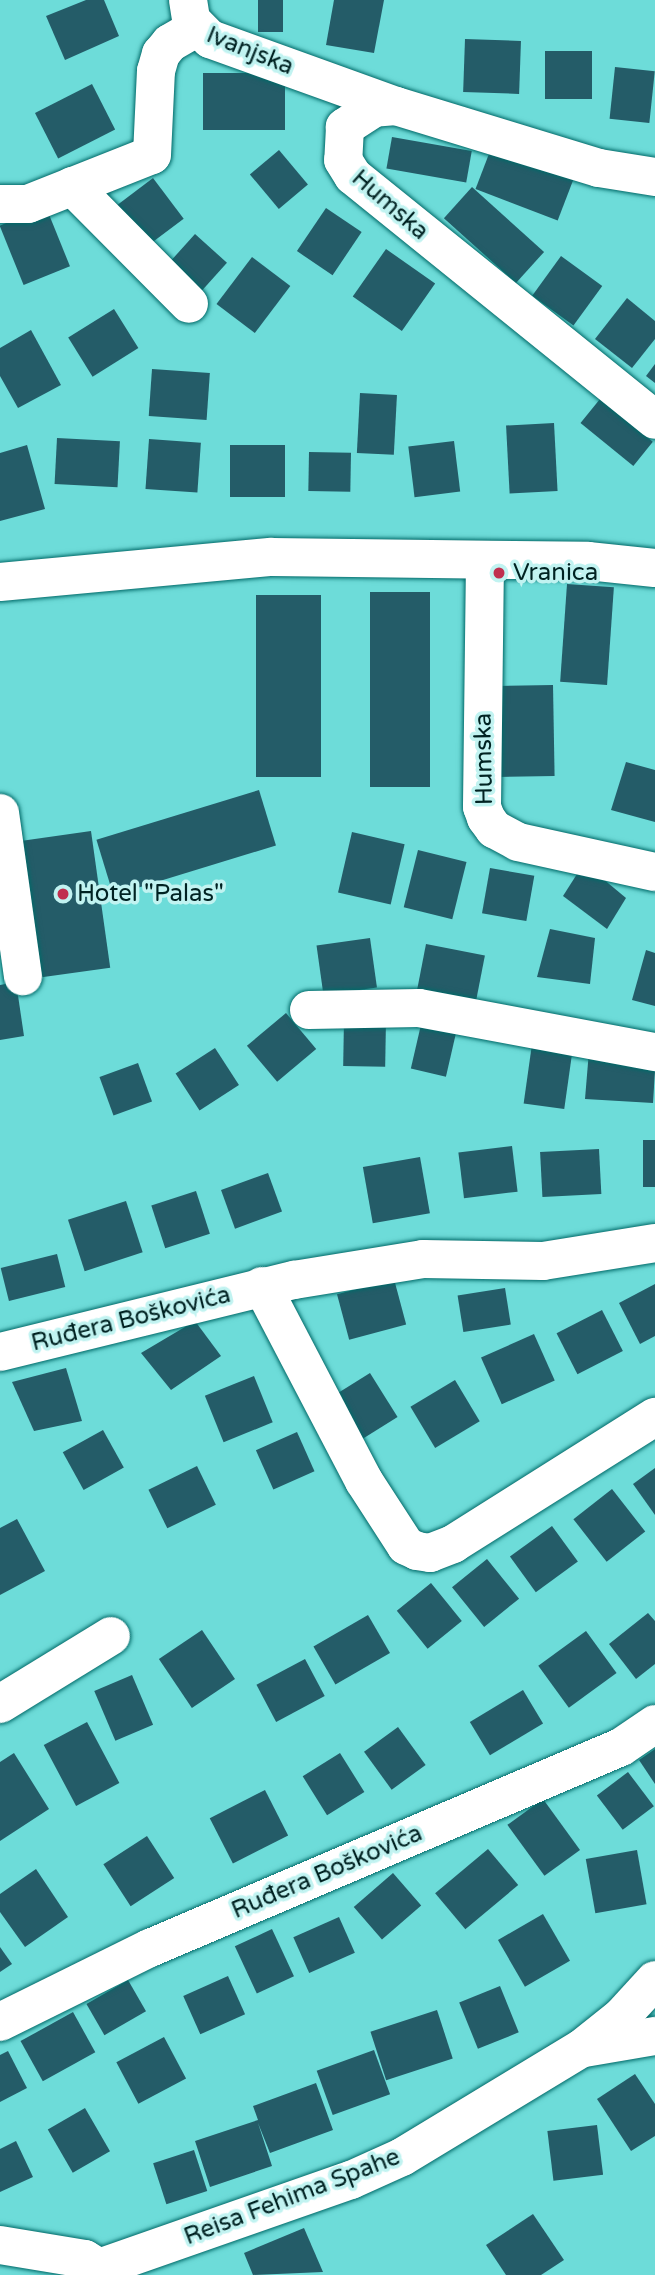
<!DOCTYPE html>
<meta charset="utf-8">
<style>
body{margin:0}
#map{position:relative;width:655px;height:2275px;overflow:hidden;background:#6ddcd9;font-family:"Varela Round",sans-serif}
div>[style]{position:absolute}
.building>*{inset:0;background:#245c68;transform-origin:0 0}
.roads{filter:drop-shadow(0 0 2px #006968) drop-shadow(0 0 2px #006968)}
.minor>*{height:38px;margin:-19px;padding:0 19px;transform-origin:19px;border-radius:19px;background:#fff}
.dots>*{width:19px;height:19px;translate:-50% -50%;box-sizing:border-box;border:4px solid #c1f3f1;border-radius:50%}
span{translate:-50% -50%;white-space:nowrap;text-align:center;line-height:1.15;-webkit-text-stroke:7px #c1f3f1;paint-order:stroke}
.street-label{font-size:24px;color:#022}
.poi-label{font-size:24px;color:#022}
.left{translate:0 -50%;text-align:left}
</style>
<div id="map">
<div class="building">
<i style="clip-path:polygon(86px 0,104px 0,119px 36px,65px 60px,46px 16px)"></i>
<i style="left:258px;top:0;width:25px;height:32px"></i>
<i style="clip-path:polygon(334px 0,384px 0,374px 53px,326px 45px)"></i>
<i style="left:465px;top:39px;width:56px;height:53px;rotate:2deg"></i>
<i style="left:545px;top:51px;width:47px;height:48px"></i>
<i style="left:615px;top:67px;width:40px;height:52px;rotate:6deg"></i>
<i style="left:285px;top:73px;width:57px;height:82px;rotate:90deg"></i>
<i style="left:92px;top:84px;width:51px;height:64px;rotate:63deg"></i>
<i style="left:392px;top:137px;width:81px;height:32px;rotate:10deg"></i>
<i style="left:492px;top:146px;width:88px;height:46px;rotate:21deg"></i>
<i style="left:279px;top:150px;width:45px;height:38px;rotate:50deg"></i>
<i style="left:153px;top:178px;width:51px;height:48px;rotate:53deg"></i>
<i style="left:472px;top:187px;width:97px;height:42px;rotate:42deg"></i>
<i style="left:46px;top:207px;width:64px;height:50px;rotate:68deg"></i>
<i style="left:326px;top:208px;width:43px;height:52px;rotate:34deg"></i>
<i style="left:195px;top:234px;width:43px;height:47px;rotate:42deg"></i>
<i style="left:386px;top:249px;width:60px;height:58px;rotate:35deg"></i>
<i style="left:561px;top:256px;width:51px;height:49px;rotate:36deg"></i>
<i style="left:252px;top:257px;width:48px;height:59px;rotate:37deg"></i>
<i style="clip-path:polygon(627px 298px,655px 321px,655px 339px,632px 368px,595px 339px)"></i>
<i style="left:114px;top:309px;width:46px;height:54px;rotate:58deg"></i>
<i style="clip-path:polygon(31px 330px,61px 385px,18px 408px,0 376px,0 348px)"></i>
<i style="clip-path:polygon(655px 364px,655px 383px,646px 376px)"></i>
<i style="left:152px;top:369px;width:58px;height:47px;rotate:4deg"></i>
<i style="left:360px;top:393px;width:37px;height:60px;rotate:3deg"></i>
<i style="left:600px;top:399px;width:68px;height:31px;rotate:39deg"></i>
<i style="left:554px;top:423px;width:68px;height:48px;rotate:87deg"></i>
<i style="left:57px;top:438px;width:63px;height:46px;rotate:3deg"></i>
<i style="left:149px;top:439px;width:52px;height:50px;rotate:4deg"></i>
<i style="left:454px;top:441px;width:51px;height:46px;rotate:83deg"></i>
<i style="clip-path:polygon(27px 445px,45px 509px,0 521px,0 453px)"></i>
<i style="left:230px;top:445px;width:55px;height:52px"></i>
<i style="left:309px;top:452px;width:42px;height:39px;rotate:1deg"></i>
<i style="left:567px;top:584px;width:47px;height:98px;rotate:4deg"></i>
<i style="left:370px;top:592px;width:60px;height:195px"></i>
<i style="left:256px;top:595px;width:65px;height:182px"></i>
<i style="left:553px;top:685px;width:91px;height:57px;rotate:89deg"></i>
<i style="clip-path:polygon(626px 762px,655px 770px,655px 822px,611px 810px)"></i>
<i style="left:259px;top:790px;width:58px;height:170px;rotate:73deg"></i>
<i style="left:91px;top:831px;width:138px;height:71px;rotate:82deg"></i>
<i style="left:352px;top:832px;width:54px;height:62px;rotate:13deg"></i>
<i style="left:418px;top:850px;width:50px;height:59px;rotate:14deg"></i>
<i style="clip-path:polygon(584px 863px,626px 898px,607px 929px,563px 896px)"></i>
<i style="left:490px;top:868px;width:45px;height:46px;rotate:10deg"></i>
<i style="clip-path:polygon(550px 929px,595px 938px,590px 984px,537px 977px)"></i>
<i style="left:370px;top:938px;width:50px;height:54px;rotate:82deg"></i>
<i style="left:426px;top:944px;width:60px;height:46px;rotate:11deg"></i>
<i style="clip-path:polygon(646px 950px,655px 953px,655px 1006px,632px 1000px)"></i>
<i style="clip-path:polygon(16px 982px,24px 1036px,0 1040px,0 985px)"></i>
<i style="left:286px;top:1013px;width:47px;height:51px;rotate:50deg"></i>
<i style="left:423px;top:1016px;width:36px;height:54px;rotate:13deg"></i>
<i style="left:344px;top:1019px;width:42px;height:47px;rotate:1deg"></i>
<i style="left:532px;top:1044px;width:41px;height:60px;rotate:8deg"></i>
<i style="left:215px;top:1048px;width:44px;height:47px;rotate:57deg"></i>
<i style="clip-path:polygon(589px 1051px,655px 1070px,653px 1103px,585px 1099px)"></i>
<i style="left:138px;top:1063px;width:41px;height:41px;rotate:70deg"></i>
<i style="left:655px;top:1140px;width:47px;height:12px;rotate:90deg"></i>
<i style="left:512px;top:1146px;width:46px;height:54px;rotate:83deg"></i>
<i style="left:599px;top:1149px;width:45px;height:59px;rotate:87deg"></i>
<i style="left:420px;top:1157px;width:57px;height:58px;rotate:80deg"></i>
<i style="left:268px;top:1173px;width:41px;height:50px;rotate:70deg"></i>
<i style="left:196px;top:1191px;width:45px;height:47px;rotate:72deg"></i>
<i style="left:126px;top:1201px;width:54px;height:61px;rotate:72deg"></i>
<i style="left:57px;top:1254px;width:34px;height:58px;rotate:76deg"></i>
<i style="left:394px;top:1279px;width:47px;height:59px;rotate:75deg"></i>
<i style="clip-path:polygon(655px 1284px,655px 1336px,640px 1344px,619px 1303px)"></i>
<i style="left:505px;top:1288px;width:37px;height:48px;rotate:81deg"></i>
<i style="left:602px;top:1310px;width:46px;height:51px;rotate:63deg"></i>
<i style="clip-path:polygon(195px 1321px,221px 1356px,171px 1390px,141px 1353px)"></i>
<i style="left:534px;top:1334px;width:51px;height:58px;rotate:66deg"></i>
<i style="clip-path:polygon(66px 1368px,82px 1421px,34px 1431px,12px 1382px)"></i>
<i style="left:370px;top:1373px;width:52px;height:50px;rotate:58deg"></i>
<i style="left:254px;top:1376px;width:50px;height:53px;rotate:68deg"></i>
<i style="left:455px;top:1380px;width:48px;height:52px;rotate:59deg"></i>
<i style="left:103px;top:1430px;width:43px;height:46px;rotate:61deg"></i>
<i style="left:297px;top:1432px;width:43px;height:45px;rotate:66deg"></i>
<i style="left:197px;top:1466px;width:43px;height:54px;rotate:64deg"></i>
<i style="clip-path:polygon(655px 1468px,655px 1515px,633px 1484px)"></i>
<i style="left:612px;top:1489px;width:54px;height:49px;rotate:52deg"></i>
<i style="clip-path:polygon(17px 1519px,45px 1571px,0 1595px,0 1528px)"></i>
<i style="left:552px;top:1526px;width:44px;height:52px;rotate:54deg"></i>
<i style="left:487px;top:1559px;width:51px;height:45px;rotate:51deg"></i>
<i style="left:431px;top:1583px;width:49px;height:44px;rotate:51deg"></i>
<i style="clip-path:polygon(648px 1613px,655px 1621px,655px 1664px,636px 1679px,609px 1644px)"></i>
<i style="left:368px;top:1615px;width:44px;height:63px;rotate:60deg"></i>
<i style="left:202px;top:1630px;width:59px;height:52px;rotate:56deg"></i>
<i style="left:586px;top:1631px;width:52px;height:59px;rotate:54deg"></i>
<i style="left:305px;top:1659px;width:42px;height:55px;rotate:62deg"></i>
<i style="left:132px;top:1675px;width:54px;height:41px;rotate:67deg"></i>
<i style="left:523px;top:1690px;width:39px;height:62px;rotate:59deg"></i>
<i style="left:87px;top:1722px;width:69px;height:49px;rotate:62deg"></i>
<i style="left:398px;top:1727px;width:47px;height:42px;rotate:54deg"></i>
<i style="clip-path:polygon(655px 1749px,655px 1784px,639px 1760px)"></i>
<i style="clip-path:polygon(14px 1753px,49px 1809px,0 1841px,0 1762px)"></i>
<i style="left:340px;top:1753px;width:46px;height:44px;rotate:58deg"></i>
<i style="left:628px;top:1772px;width:43px;height:39px;rotate:53deg"></i>
<i style="left:265px;top:1790px;width:51px;height:62px;rotate:63deg"></i>
<i style="left:543px;top:1799px;width:63px;height:44px;rotate:54deg"></i>
<i style="left:147px;top:1836px;width:50px;height:52px;rotate:57deg"></i>
<i style="left:488px;top:1849px;width:47px;height:69px;rotate:50deg"></i>
<i style="left:637px;top:1850px;width:55px;height:52px;rotate:80deg"></i>
<i style="clip-path:polygon(36px 1869px,68px 1917px,25px 1947px,0 1912px,0 1894px)"></i>
<i style="left:393px;top:1873px;width:43px;height:52px;rotate:49deg"></i>
<i style="left:543px;top:1914px;width:54px;height:52px;rotate:60deg"></i>
<i style="left:339px;top:1917px;width:39px;height:50px;rotate:66deg"></i>
<i style="left:272px;top:1929px;width:52px;height:41px;rotate:65deg"></i>
<i style="clip-path:polygon(0 1947px,12px 1964px,0 1972px)"></i>
<i style="left:228px;top:1976px;width:42px;height:49px;rotate:66deg"></i>
<i style="left:128px;top:1980px;width:36px;height:48px;rotate:60deg"></i>
<i style="left:500px;top:1986px;width:50px;height:44px;rotate:68deg"></i>
<i style="left:437px;top:2010px;width:51px;height:70px;rotate:72deg"></i>
<i style="left:73px;top:2012px;width:46px;height:60px;rotate:61deg"></i>
<i style="left:164px;top:2037px;width:47px;height:54px;rotate:62deg"></i>
<i style="left:374px;top:2050px;width:47px;height:61px;rotate:70deg"></i>
<i style="clip-path:polygon(8px 2051px,27px 2088px,0 2102px,0 2055px)"></i>
<i style="clip-path:polygon(635px 2074px,655px 2104px,655px 2136px,631px 2151px,597px 2099px)"></i>
<i style="clip-path:polygon(316px 2083px,333px 2130px,270px 2153px,258px 2123px,272px 2166px,210px 2187px,195px 2141px,258px 2120px,253px 2106px)"></i>
<i style="left:85px;top:2108px;width:50px;height:43px;rotate:60deg"></i>
<i style="left:597px;top:2125px;width:50px;height:50px;rotate:83deg"></i>
<i style="clip-path:polygon(16px 2141px,33px 2177px,0 2192px,0 2149px)"></i>
<i style="left:194px;top:2150px;width:43px;height:43px;rotate:72deg"></i>
<i style="clip-path:polygon(533px 2214px,564px 2260px,541px 2275px,506px 2275px,486px 2245px)"></i>
<i style="clip-path:polygon(304px 2228px,323px 2272px,253px 2275px,244px 2253px)"></i>
</div>
<div class="roads">
<div class="minor">
<i style="left:188px;top:0;width:20px;rotate:81deg"></i>
<i style="left:191px;top:20px;width:27px;rotate:45deg"></i>
<i style="left:210px;top:39px;width:198px;rotate:19.8deg"></i>
<i style="left:396px;top:106px;width:212px;rotate:17deg"></i>
<i style="left:599px;top:168px;width:57px;rotate:9.1deg"></i>
<i style="left:396px;top:106px;width:22px;rotate:175deg"></i>
<i style="left:374px;top:108px;width:35px;rotate:147deg"></i>
<i style="left:345px;top:127px;width:33px;rotate:93deg"></i>
<i style="left:343px;top:160px;width:19px;rotate:58deg"></i>
<i style="left:353px;top:176px;width:388px;rotate:38.9deg"></i>
<i style="left:72px;top:186px;width:166px;rotate:45.2deg"></i>
<i style="left:0;top:204px;width:28px"></i>
<i style="left:28px;top:204px;width:133px;rotate:-21.6deg"></i>
<i style="left:152px;top:155px;width:84px;rotate:-87.3deg"></i>
<i style="left:156px;top:71px;width:18px;rotate:-74deg"></i>
<i style="left:161px;top:54px;width:14px;rotate:-51deg"></i>
<i style="left:170px;top:43px;width:30px;rotate:-30deg"></i>
<i style="left:485px;top:560px;width:247px;rotate:90.7deg"></i>
<i style="left:482px;top:807px;width:12px;rotate:70deg"></i>
<i style="left:486px;top:818px;width:14px;rotate:54deg"></i>
<i style="left:494px;top:829px;width:27px;rotate:28deg"></i>
<i style="left:518px;top:842px;width:140px;rotate:12.4deg"></i>
<i style="left:0;top:582px;width:273px;rotate:-5.3deg"></i>
<i style="left:272px;top:557px;width:316px;rotate:0.7deg"></i>
<i style="left:588px;top:561px;width:67px;rotate:6deg"></i>
<i style="left:0;top:813px;width:165px;rotate:82deg"></i>
<i style="left:309px;top:1010px;width:110px;rotate:-1deg"></i>
<i style="left:419px;top:1008px;width:240px;rotate:10.6deg"></i>
<i style="left:262px;top:1286px;width:220px;rotate:62.4deg"></i>
<i style="left:364px;top:1481px;width:77px;rotate:57.1deg"></i>
<i style="left:406px;top:1546px;width:12px;rotate:24deg"></i>
<i style="left:417px;top:1551px;width:13px;rotate:9deg"></i>
<i style="left:430px;top:1553px;width:25px;rotate:-21deg"></i>
<i style="left:453px;top:1544px;width:239px;rotate:-32.2deg"></i>
<i style="left:0;top:1352px;width:303px;rotate:-13.8deg"></i>
<i style="left:294px;top:1280px;width:131px;rotate:-9.2deg"></i>
<i style="left:423px;top:1259px;width:120px;rotate:1deg"></i>
<i style="left:543px;top:1261px;width:113px;rotate:-9.1deg"></i>
<i style="left:0;top:1704px;width:130px;rotate:-31.5deg"></i>
<i style="left:0;top:2022px;width:167px;rotate:-26.3deg"></i>
<i style="left:150px;top:1948px;width:512px;rotate:-23.11deg"></i>
<i style="left:621px;top:1747px;width:41px;rotate:-34.1deg"></i>
<i style="left:584px;top:2048px;width:72px;rotate:-9.6deg"></i>
<i style="left:0;top:2245px;width:86px;rotate:9.4deg"></i>
<i style="left:85px;top:2259px;width:31px;rotate:32deg"></i>
<i style="left:102px;top:2267px;width:264px;rotate:-19.3deg"></i>
<i style="left:351px;top:2180px;width:56px;rotate:-24.3deg"></i>
<i style="left:402px;top:2157px;width:210px;rotate:-31.2deg"></i>
<i style="left:582px;top:2048px;width:50px;rotate:-38.5deg"></i>
<i style="left:621px;top:2017px;width:50px;rotate:-47.4deg"></i>
</div>
</div>
<div class="dots">
<i style="left:499px;top:573px;background:#c02f4f"></i>
<i style="left:63px;top:894px;background:#c02f4f"></i>
</div>
<div class="street-label">
<span style="left:250px;top:51px;rotate:22deg">Ivanjska</span>
<span style="left:390px;top:205px;rotate:41deg">Humska</span>
<span style="left:484px;top:759px;rotate:-91deg">Humska</span>
<span style="left:131px;top:1319px;rotate:-14deg">Ruđera Boškovića</span>
<span style="left:327px;top:1872px;rotate:-23deg">Ruđera Boškovića</span>
<span style="left:292px;top:2197px;rotate:-21deg">Reisa Fehima Spahe</span>
</div>
<div class="poi-label">
<span class="left" style="left:513px;top:573px">Vranica</span>
<span class="left" style="left:77px;top:894px">Hotel "Palas"</span>
</div>
</div>
